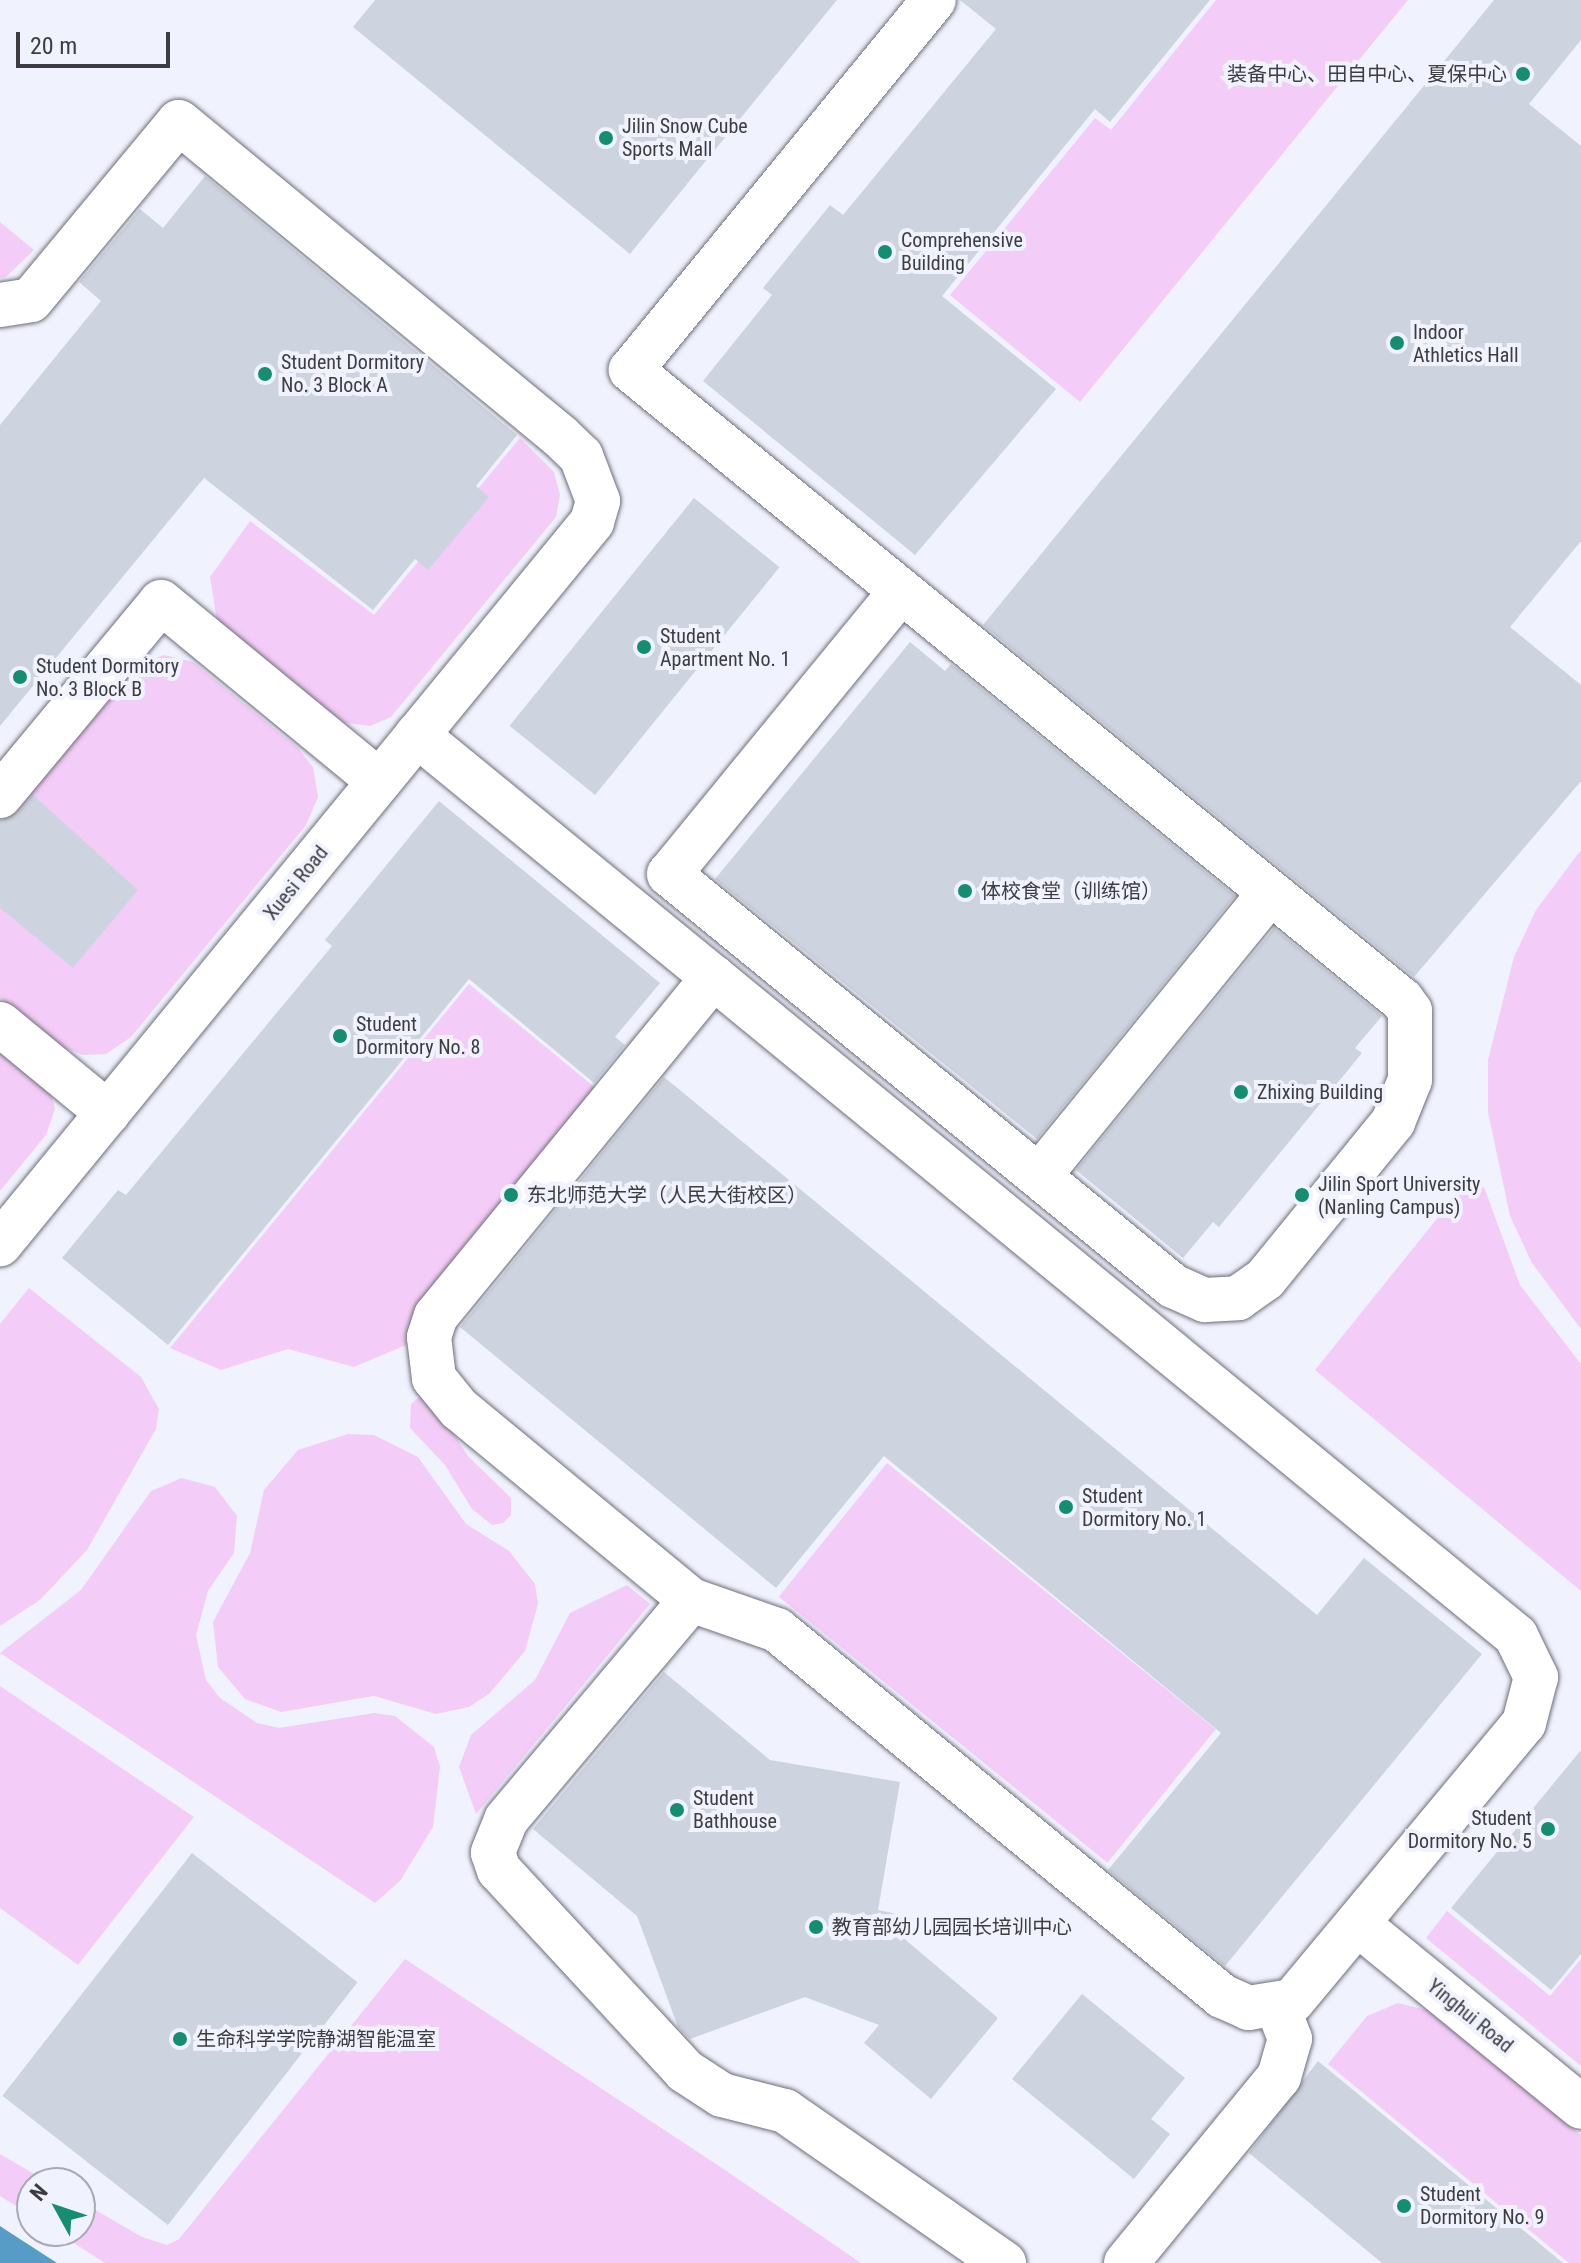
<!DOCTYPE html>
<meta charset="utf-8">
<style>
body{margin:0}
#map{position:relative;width:1581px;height:2263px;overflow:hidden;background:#f0f2fe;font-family:"Roboto Condensed","Noto Sans SC",sans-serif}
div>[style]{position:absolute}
.green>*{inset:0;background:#f4ccf8;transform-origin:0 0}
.water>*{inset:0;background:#569cc6}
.building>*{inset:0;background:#cdd4df;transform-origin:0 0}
.roads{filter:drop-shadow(0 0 2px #6d6f79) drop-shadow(0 0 2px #6d6f79)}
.minor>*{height:44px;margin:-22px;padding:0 22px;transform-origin:22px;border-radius:22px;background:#fff}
.dots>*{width:22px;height:22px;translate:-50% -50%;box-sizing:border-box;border:4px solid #f0f2fe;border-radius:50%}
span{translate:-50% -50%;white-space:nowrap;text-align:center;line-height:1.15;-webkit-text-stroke:8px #f0f2fe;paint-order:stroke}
.poi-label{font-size:20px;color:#3c3c41}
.right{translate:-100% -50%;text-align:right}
.left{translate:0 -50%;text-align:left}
.street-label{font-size:20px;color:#3c3c41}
.north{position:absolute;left:16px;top:2167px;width:80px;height:80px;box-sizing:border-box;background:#f0f2fe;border:2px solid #a8a9b2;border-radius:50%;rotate:310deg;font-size:22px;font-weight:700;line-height:32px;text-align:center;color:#3c3c41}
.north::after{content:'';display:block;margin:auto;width:28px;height:36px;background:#158d70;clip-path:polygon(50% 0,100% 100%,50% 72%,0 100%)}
.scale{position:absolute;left:16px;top:32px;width:154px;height:36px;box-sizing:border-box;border:4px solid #3c3c41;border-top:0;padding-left:10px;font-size:24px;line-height:28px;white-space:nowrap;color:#3c3c41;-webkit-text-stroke:6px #f0f2fe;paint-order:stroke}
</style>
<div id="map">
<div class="green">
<i style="clip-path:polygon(1216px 0,1408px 0,1080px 402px,950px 295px,1095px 118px,1111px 130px)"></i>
<i style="clip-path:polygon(0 222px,34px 250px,6px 277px,0 278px)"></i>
<i style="clip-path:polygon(520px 438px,554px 472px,560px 495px,556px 517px,391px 717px,370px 726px,339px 722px,217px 621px,210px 577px,250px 521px,374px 615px)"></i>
<i style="clip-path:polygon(164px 655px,193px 662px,298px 748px,313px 767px,318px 797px,306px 825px,131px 1037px,106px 1054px,83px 1055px,55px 1044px,0 998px,0 824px,129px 668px)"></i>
<i style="clip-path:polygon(1581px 850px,1581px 1329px,1532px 1263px,1510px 1216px,1488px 1112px,1488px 1060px,1514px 957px,1536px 910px)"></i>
<i style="clip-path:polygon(469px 984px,598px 1090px,409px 1331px,406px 1345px,354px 1367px,288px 1349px,221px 1370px,170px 1348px)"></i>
<i style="clip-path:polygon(0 1046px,51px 1093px,55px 1109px,46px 1135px,0 1191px)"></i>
<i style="clip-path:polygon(1484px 1187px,1520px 1285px,1581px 1364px,1581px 1591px,1315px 1370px,1457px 1194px)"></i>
<i style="clip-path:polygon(29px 1288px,141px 1377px,159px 1409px,156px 1429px,87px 1550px,40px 1600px,0 1626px,0 1324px)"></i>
<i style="clip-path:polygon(426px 1391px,468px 1456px,511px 1498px,511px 1515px,503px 1523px,492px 1525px,472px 1509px,445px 1465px,410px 1428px,411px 1404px)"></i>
<i style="clip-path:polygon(348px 1434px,374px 1435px,418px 1457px,466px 1524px,509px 1551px,535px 1584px,538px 1604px,525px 1651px,490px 1693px,469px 1707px,436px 1714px,374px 1696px,281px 1712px,245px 1699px,218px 1667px,213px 1622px,250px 1553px,264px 1490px,298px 1450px)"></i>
<i style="left:887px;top:1463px;width:423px;height:172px;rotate:39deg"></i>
<i style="clip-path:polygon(182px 1478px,215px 1487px,237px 1516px,234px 1553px,208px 1591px,196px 1635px,206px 1680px,220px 1698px,257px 1723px,279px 1728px,374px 1713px,395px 1716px,434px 1747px,440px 1767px,433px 1827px,400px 1881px,375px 1903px,0 1653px,81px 1590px,151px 1491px)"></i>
<i style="clip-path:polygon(627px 1585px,650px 1604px,476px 1814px,459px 1767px,471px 1735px,535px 1680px,570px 1613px)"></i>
<i style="clip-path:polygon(0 1686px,194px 1817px,78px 1965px,0 1908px)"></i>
<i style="clip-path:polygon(1447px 1911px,1550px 1996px,1581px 1959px,1581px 2066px,1426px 1938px)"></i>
<i style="clip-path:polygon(405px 1959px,725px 2170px,861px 2263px,105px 2263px,55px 2231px,80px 2231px,80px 2201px,142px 2237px,167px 2245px,179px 2239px)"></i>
<i style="clip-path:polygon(1398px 2003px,1431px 2011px,1581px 2135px,1581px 2263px,1569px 2263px,1328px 2064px,1367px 2016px)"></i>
<i style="clip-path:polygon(0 2154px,50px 2183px,32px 2183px,32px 2216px,0 2196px)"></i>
</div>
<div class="water">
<i style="clip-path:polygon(0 2226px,6px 2230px,57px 2263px,0 2263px)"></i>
</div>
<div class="building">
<i style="clip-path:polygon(375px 0,837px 0,630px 254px,353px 27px)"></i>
<i style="clip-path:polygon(960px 0,1210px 0,1110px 122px,1095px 109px,942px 296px,1056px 389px,915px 555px,703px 381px,772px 295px,763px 288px,830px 205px,843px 215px,996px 29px)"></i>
<i style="clip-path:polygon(1494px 0,1581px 0,1581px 40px,1529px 104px,1581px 146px,1581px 541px,1510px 627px,1581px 685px,1581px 781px,1414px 977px,983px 625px)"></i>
<i style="clip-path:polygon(205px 176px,517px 435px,476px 486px,489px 497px,428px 570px,415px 559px,373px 610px,204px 478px,0 726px,0 425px,101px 301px,79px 282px,140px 209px,163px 228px)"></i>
<i style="left:694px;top:498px;width:110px;height:293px;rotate:39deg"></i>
<i style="clip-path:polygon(910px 642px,945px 671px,951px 664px,1235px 896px,1037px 1139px,715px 879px)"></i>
<i style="clip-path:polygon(33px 795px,138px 890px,73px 968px,0 908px,0 820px,19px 812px)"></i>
<i style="clip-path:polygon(439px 801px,660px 983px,615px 1037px,625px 1045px,594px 1083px,469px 979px,168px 1345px,62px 1258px,118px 1190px,126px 1195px,332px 946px,325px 940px)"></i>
<i style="clip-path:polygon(1274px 928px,1382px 1016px,1355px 1048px,1362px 1053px,1219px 1227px,1213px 1222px,1183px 1258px,1076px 1170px)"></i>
<i style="clip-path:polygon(664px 1077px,1317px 1615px,1364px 1558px,1482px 1654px,1225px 1966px,1108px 1870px,1221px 1733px,884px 1456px,776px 1588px,460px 1327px)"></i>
<i style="clip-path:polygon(664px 1672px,770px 1760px,900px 1782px,878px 1910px,897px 1914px,894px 1930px,998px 2018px,931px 2099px,864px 2043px,879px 2025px,805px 1997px,690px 2039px,678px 2027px,637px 1916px,533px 1829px)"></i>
<i style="clip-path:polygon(1581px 1750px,1581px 1954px,1551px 1990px,1451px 1908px)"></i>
<i style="left:192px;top:1853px;width:210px;height:308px;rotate:38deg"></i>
<i style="clip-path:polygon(1082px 1994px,1185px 2078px,1151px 2119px,1170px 2134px,1134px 2179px,1012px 2079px)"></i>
<i style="clip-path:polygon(1318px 2061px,1563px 2263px,1382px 2263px,1249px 2153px)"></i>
</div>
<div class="roads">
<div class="minor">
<i style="left:0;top:305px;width:31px;rotate:-9deg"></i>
<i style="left:31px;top:300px;width:231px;rotate:-50.3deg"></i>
<i style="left:179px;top:122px;width:494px;rotate:39.5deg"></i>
<i style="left:560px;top:436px;width:29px;rotate:44deg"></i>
<i style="left:581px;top:456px;width:48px;rotate:69.3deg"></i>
<i style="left:598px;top:501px;width:22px;rotate:106deg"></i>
<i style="left:592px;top:522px;width:934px;rotate:129.35deg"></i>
<i style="left:901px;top:591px;width:366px;rotate:129.3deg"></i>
<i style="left:669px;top:874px;width:651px;rotate:39.26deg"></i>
<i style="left:1173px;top:1286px;width:35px;rotate:24deg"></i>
<i style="left:1205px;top:1300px;width:33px;rotate:-3deg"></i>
<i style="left:1238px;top:1298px;width:33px;rotate:-35deg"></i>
<i style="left:1265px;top:1279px;width:203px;rotate:-50.8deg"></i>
<i style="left:1393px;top:1122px;width:45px;rotate:-68deg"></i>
<i style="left:1410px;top:1080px;width:69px;rotate:-90deg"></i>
<i style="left:1410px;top:1011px;width:14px;rotate:-126deg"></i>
<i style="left:1402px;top:1000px;width:996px;rotate:-140.75deg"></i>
<i style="left:631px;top:370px;width:478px;rotate:-50.7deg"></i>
<i style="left:417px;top:735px;width:382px;rotate:39.3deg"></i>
<i style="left:713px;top:977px;width:1039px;rotate:39.37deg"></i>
<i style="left:1516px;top:1636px;width:46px;rotate:64deg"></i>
<i style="left:1536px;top:1677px;width:48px;rotate:104.6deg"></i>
<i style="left:1524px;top:1723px;width:362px;rotate:129.8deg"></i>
<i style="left:1292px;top:2001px;width:44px;rotate:170.8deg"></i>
<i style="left:1249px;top:2008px;width:30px;rotate:-156deg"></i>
<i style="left:1222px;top:1996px;width:576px;rotate:-140.56deg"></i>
<i style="left:777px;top:1630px;width:91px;rotate:-160.8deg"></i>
<i style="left:691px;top:1600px;width:301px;rotate:-140.5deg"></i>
<i style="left:459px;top:1409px;width:40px;rotate:-129deg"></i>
<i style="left:434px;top:1378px;width:41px;rotate:-97deg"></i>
<i style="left:429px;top:1337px;width:22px;rotate:-72deg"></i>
<i style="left:436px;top:1316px;width:438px;rotate:-50.7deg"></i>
<i style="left:0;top:796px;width:252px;rotate:-50.3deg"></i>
<i style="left:161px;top:602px;width:282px;rotate:39.4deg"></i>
<i style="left:0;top:1024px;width:140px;rotate:39.5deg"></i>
<i style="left:1039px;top:1176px;width:365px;rotate:-50.8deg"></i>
<i style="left:691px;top:1600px;width:287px;rotate:130.1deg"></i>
<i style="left:506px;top:1820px;width:35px;rotate:112deg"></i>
<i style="left:493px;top:1853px;width:18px;rotate:71deg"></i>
<i style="left:499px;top:1870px;width:274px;rotate:47.2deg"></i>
<i style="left:685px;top:2071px;width:44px;rotate:33deg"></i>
<i style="left:722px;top:2095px;width:65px;rotate:14.3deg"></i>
<i style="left:785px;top:2111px;width:267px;rotate:34.8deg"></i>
<i style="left:1359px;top:1925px;width:287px;rotate:39.3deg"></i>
<i style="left:1126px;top:2263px;width:241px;rotate:-50.6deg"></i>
<i style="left:1279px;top:2077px;width:40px;rotate:-74deg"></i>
<i style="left:1290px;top:2039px;width:34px;rotate:-111deg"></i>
</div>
</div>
<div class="dots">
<i style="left:1523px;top:74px;background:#158d70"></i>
<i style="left:606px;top:138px;background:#158d70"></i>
<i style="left:885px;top:252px;background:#158d70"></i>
<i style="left:1397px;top:343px;background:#158d70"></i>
<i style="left:265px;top:374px;background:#158d70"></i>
<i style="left:644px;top:647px;background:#158d70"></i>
<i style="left:20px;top:677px;background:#158d70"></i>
<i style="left:965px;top:891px;background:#158d70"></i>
<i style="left:340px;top:1036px;background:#158d70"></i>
<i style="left:1241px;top:1092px;background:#158d70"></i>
<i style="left:511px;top:1195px;background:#158d70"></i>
<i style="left:1302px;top:1195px;background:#158d70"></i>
<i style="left:1066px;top:1507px;background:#158d70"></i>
<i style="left:677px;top:1810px;background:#158d70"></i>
<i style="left:1548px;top:1829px;background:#158d70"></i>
<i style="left:816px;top:1927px;background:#158d70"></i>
<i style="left:180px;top:2039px;background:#158d70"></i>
<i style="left:1404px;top:2206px;background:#158d70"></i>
</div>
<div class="poi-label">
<span class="right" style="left:1507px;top:74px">装备中心、田自中心、夏保中心</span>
<span class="left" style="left:622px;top:138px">Jilin Snow Cube<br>Sports Mall</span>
<span class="left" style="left:901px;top:252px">Comprehensive<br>Building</span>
<span class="left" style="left:1413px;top:344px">Indoor<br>Athletics Hall</span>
<span class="left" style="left:281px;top:374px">Student Dormitory<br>No. 3 Block A</span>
<span class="left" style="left:660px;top:648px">Student<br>Apartment No. 1</span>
<span class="left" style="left:36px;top:678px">Student Dormitory<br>No. 3 Block B</span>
<span class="left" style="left:981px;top:891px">体校食堂（训练馆）</span>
<span class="left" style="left:356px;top:1036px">Student<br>Dormitory No. 8</span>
<span class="left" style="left:1257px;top:1092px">Zhixing Building</span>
<span class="left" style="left:1318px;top:1196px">Jilin Sport University<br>(Nanling Campus)</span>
<span class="left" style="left:527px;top:1195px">东北师范大学（人民大街校区）</span>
<span class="left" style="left:1082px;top:1508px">Student<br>Dormitory No. 1</span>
<span class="left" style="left:693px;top:1810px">Student<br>Bathhouse</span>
<span class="right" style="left:1532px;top:1830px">Student<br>Dormitory No. 5</span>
<span class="left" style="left:832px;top:1927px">教育部幼儿园园长培训中心</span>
<span class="left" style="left:196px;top:2039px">生命科学学院静湖智能温室</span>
<span class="left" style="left:1420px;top:2206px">Student<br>Dormitory No. 9</span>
</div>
<div class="street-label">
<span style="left:296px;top:883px;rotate:-51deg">Xuesi Road</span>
<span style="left:1470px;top:2016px;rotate:39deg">Yinghui Road</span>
</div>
<div class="north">N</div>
<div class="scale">20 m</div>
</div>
